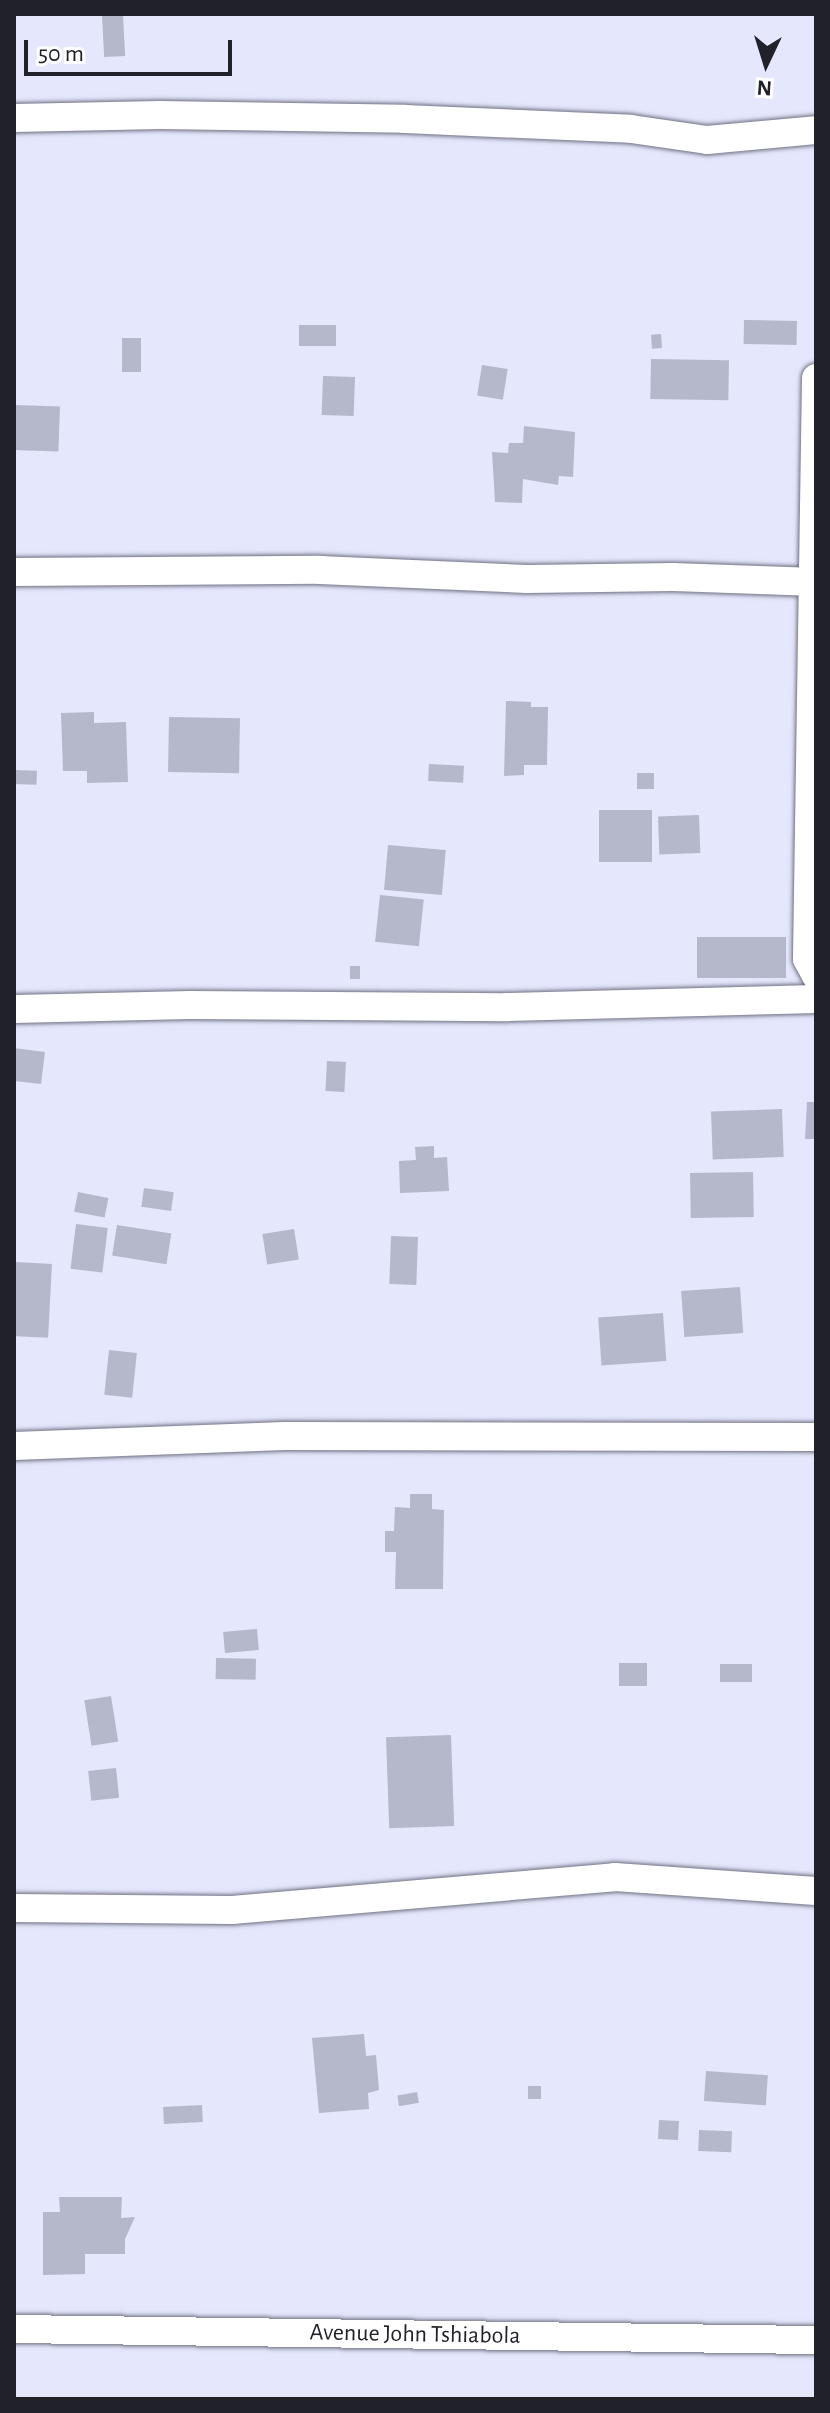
<!DOCTYPE html>
<style>
body{margin:0}
#map{position:relative;width:830px;height:2413px;overflow:hidden;background:#e5e7fc;font-family:"Alegreya Sans",sans-serif}
div>[style]{position:absolute}
.building>*{inset:0;background:#b5b7cb;transform-origin:0 0}
.roads{filter:drop-shadow(0 0 2px #6f7183) drop-shadow(0 0 2px #6f7183)}
.minor>*{height:28px;margin:-14px;padding:0 14px;transform-origin:14px;border-radius:14px;background:#fff}
span{translate:-50% -50%;white-space:nowrap;text-align:center;line-height:1.15;-webkit-text-stroke:6px #fff;paint-order:stroke}
.street-label{font-size:24px;color:#212129}
.frame{position:absolute;inset:0;border:16px solid #212129;pointer-events:none}
.north{position:absolute;left:726px;top:24px;width:80px;height:80px;-webkit-text-stroke:6px #fff;paint-order:stroke;rotate:184deg;font-size:22px;font-weight:700;line-height:32px;text-align:center;color:#212129}
.north::after{content:'';display:block;margin:auto;width:28px;height:36px;background:#212129;clip-path:polygon(50% 0,100% 100%,50% 72%,0 100%)}
.scale{position:absolute;left:24px;top:40px;width:208px;height:36px;box-sizing:border-box;border:4px solid #212129;border-top:0;padding-left:10px;font-size:24px;line-height:28px;white-space:nowrap;color:#212129;-webkit-text-stroke:6px #fff;paint-order:stroke}
</style>
<div id="map">
<div class="building">
<i style="left:123px;top:15px;width:41px;height:21px;rotate:87deg"></i>
<i style="left:744px;top:320px;width:53px;height:24px;rotate:1deg"></i>
<i style="left:336px;top:325px;width:21px;height:37px;rotate:90deg"></i>
<i style="left:661px;top:334px;width:14px;height:10px;rotate:86deg"></i>
<i style="left:122px;top:338px;width:19px;height:34px"></i>
<i style="left:651px;top:359px;width:78px;height:40px;rotate:1deg"></i>
<i style="left:482px;top:365px;width:26px;height:31px;rotate:9deg"></i>
<i style="left:323px;top:376px;width:32px;height:39px;rotate:2deg"></i>
<i style="left:14px;top:405px;width:46px;height:45px;rotate:2deg"></i>
<i style="clip-path:polygon(524px 426px,575px 432px,573px 477px,559px 476px,558px 485px,523px 479px,522px 503px,495px 502px,492px 452px,508px 453px,509px 443px,523px 443px)"></i>
<i style="clip-path:polygon(506px 701px,531px 702px,531px 707px,548px 707px,547px 765px,524px 765px,524px 775px,504px 776px)"></i>
<i style="clip-path:polygon(94px 712px,94px 723px,126px 722px,128px 782px,87px 783px,87px 771px,63px 771px,61px 713px)"></i>
<i style="left:169px;top:717px;width:71px;height:55px;rotate:1deg"></i>
<i style="left:429px;top:764px;width:35px;height:17px;rotate:3deg"></i>
<i style="left:14px;top:770px;width:23px;height:14px;rotate:2deg"></i>
<i style="left:637px;top:773px;width:17px;height:16px"></i>
<i style="left:599px;top:810px;width:53px;height:52px"></i>
<i style="left:699px;top:815px;width:38px;height:41px;rotate:88deg"></i>
<i style="left:388px;top:845px;width:58px;height:45px;rotate:5deg"></i>
<i style="left:380px;top:895px;width:44px;height:47px;rotate:6deg"></i>
<i style="left:786px;top:937px;width:41px;height:89px;rotate:90deg"></i>
<i style="left:350px;top:966px;width:10px;height:13px"></i>
<i style="clip-path:polygon(14px 1048px,45px 1052px,41px 1084px,14px 1081px)"></i>
<i style="left:327px;top:1061px;width:19px;height:30px;rotate:3deg"></i>
<i style="clip-path:polygon(807px 1102px,816px 1102px,816px 1139px,805px 1139px)"></i>
<i style="left:782px;top:1109px;width:48px;height:71px;rotate:88deg"></i>
<i style="clip-path:polygon(434px 1146px,434px 1158px,447px 1157px,449px 1191px,400px 1193px,399px 1161px,416px 1160px,415px 1147px)"></i>
<i style="left:753px;top:1172px;width:45px;height:63px;rotate:89deg"></i>
<i style="left:144px;top:1188px;width:30px;height:19px;rotate:8deg"></i>
<i style="left:78px;top:1192px;width:31px;height:20px;rotate:11deg"></i>
<i style="left:76px;top:1224px;width:32px;height:45px;rotate:7deg"></i>
<i style="left:117px;top:1225px;width:55px;height:31px;rotate:9deg"></i>
<i style="left:294px;top:1229px;width:31px;height:32px;rotate:81deg"></i>
<i style="left:391px;top:1236px;width:27px;height:48px;rotate:2deg"></i>
<i style="left:15px;top:1262px;width:37px;height:74px;rotate:3deg"></i>
<i style="left:740px;top:1287px;width:46px;height:59px;rotate:86deg"></i>
<i style="left:663px;top:1313px;width:48px;height:65px;rotate:86deg"></i>
<i style="left:109px;top:1350px;width:28px;height:45px;rotate:6deg"></i>
<i style="clip-path:polygon(410px 1494px,432px 1494px,432px 1509px,444px 1510px,443px 1589px,395px 1589px,396px 1552px,385px 1552px,385px 1531px,394px 1531px,395px 1507px,410px 1508px)"></i>
<i style="left:257px;top:1629px;width:21px;height:34px;rotate:85deg"></i>
<i style="left:216px;top:1658px;width:40px;height:21px;rotate:1deg"></i>
<i style="left:619px;top:1663px;width:28px;height:23px"></i>
<i style="left:720px;top:1664px;width:32px;height:18px"></i>
<i style="left:111px;top:1696px;width:46px;height:27px;rotate:81deg"></i>
<i style="left:451px;top:1735px;width:91px;height:65px;rotate:88deg"></i>
<i style="left:116px;top:1768px;width:30px;height:28px;rotate:84deg"></i>
<i style="clip-path:polygon(364px 2034px,366px 2056px,376px 2055px,379px 2090px,368px 2093px,369px 2109px,319px 2113px,312px 2038px)"></i>
<i style="left:706px;top:2071px;width:62px;height:30px;rotate:4deg"></i>
<i style="left:528px;top:2086px;width:13px;height:13px"></i>
<i style="left:417px;top:2092px;width:11px;height:20px;rotate:80deg"></i>
<i style="left:202px;top:2105px;width:17px;height:39px;rotate:87deg"></i>
<i style="left:659px;top:2120px;width:20px;height:19px;rotate:3deg"></i>
<i style="left:699px;top:2130px;width:33px;height:21px;rotate:2deg"></i>
<i style="clip-path:polygon(59px 2197px,122px 2197px,121px 2218px,135px 2217px,125px 2239px,125px 2254px,85px 2254px,85px 2274px,43px 2275px,43px 2212px,60px 2212px)"></i>
</div>
<div class="roads">
<div class="minor">
<i style="left:14px;top:118px;width:146px;rotate:-1.2deg"></i>
<i style="left:160px;top:115px;width:245px;rotate:0.9deg"></i>
<i style="left:405px;top:119px;width:226px;rotate:2.5deg"></i>
<i style="left:631px;top:129px;width:77px;rotate:8.2deg"></i>
<i style="left:707px;top:140px;width:109px;rotate:-5.2deg"></i>
<i style="left:816px;top:378px;width:581px;rotate:90.89deg"></i>
<i style="left:807px;top:959px;width:19px;rotate:62deg"></i>
<i style="left:14px;top:572px;width:306px;rotate:-0.4deg"></i>
<i style="left:320px;top:570px;width:207px;rotate:2.5deg"></i>
<i style="left:527px;top:579px;width:146px;rotate:-0.8deg"></i>
<i style="left:673px;top:577px;width:143px;rotate:2deg"></i>
<i style="left:14px;top:1009px;width:176px;rotate:-1.3deg"></i>
<i style="left:190px;top:1005px;width:317px;rotate:0.4deg"></i>
<i style="left:507px;top:1007px;width:309px;rotate:-1.5deg"></i>
<i style="left:14px;top:1446px;width:271px;rotate:-2.1deg"></i>
<i style="left:285px;top:1436px;width:531px;rotate:0.11deg"></i>
<i style="left:14px;top:1908px;width:218px;rotate:0.5deg"></i>
<i style="left:232px;top:1910px;width:384px;rotate:-4.9deg"></i>
<i style="left:615px;top:1877px;width:201px;rotate:4deg"></i>
<i style="left:14px;top:2329px;width:802px;rotate:0.79deg"></i>
</div>
</div>
<div class="street-label">
<span style="left:415px;top:2335px;rotate:1deg">Avenue John Tshiabola</span>
</div>
<div class="frame"></div>
<div class="north">N</div>
<div class="scale">50 m</div>
</div>
